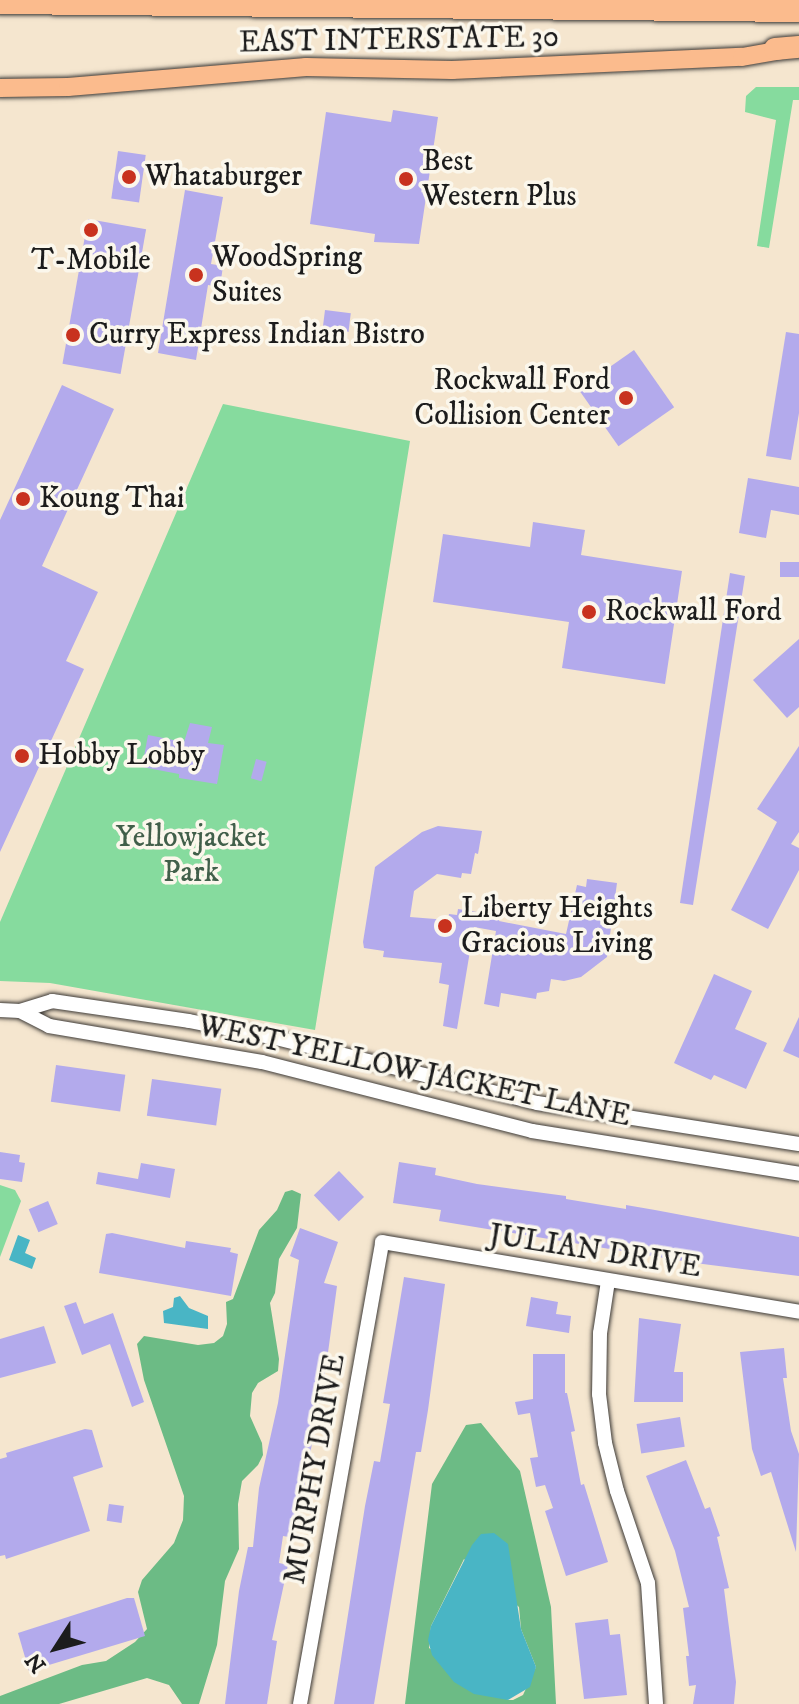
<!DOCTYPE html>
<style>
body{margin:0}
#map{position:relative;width:799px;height:1704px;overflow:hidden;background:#f5e6cf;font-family:"IM FELL DW Pica",serif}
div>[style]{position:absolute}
.green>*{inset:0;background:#86db9e}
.forest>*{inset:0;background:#6cbb85}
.water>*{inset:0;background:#49b5c5}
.building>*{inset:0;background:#b3aaec;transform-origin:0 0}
.roads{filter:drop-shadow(0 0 2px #3d3a37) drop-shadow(0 0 2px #3d3a37)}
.minor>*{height:14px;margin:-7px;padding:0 7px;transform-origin:7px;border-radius:7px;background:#fff}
.major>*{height:18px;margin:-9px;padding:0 9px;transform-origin:9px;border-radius:9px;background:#fbbb8d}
.highway>*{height:22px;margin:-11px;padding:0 11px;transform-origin:11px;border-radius:11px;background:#fbbb8d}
.dots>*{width:22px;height:22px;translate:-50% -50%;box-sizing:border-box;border:4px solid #fbf7ec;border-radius:50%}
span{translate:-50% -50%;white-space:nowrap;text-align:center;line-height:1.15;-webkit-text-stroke:7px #fbf7ec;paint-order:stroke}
.street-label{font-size:30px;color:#1c1c1c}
.poi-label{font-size:30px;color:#1c1c1c}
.left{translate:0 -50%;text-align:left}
.right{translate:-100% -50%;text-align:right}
.park-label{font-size:30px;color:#415f4a}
.north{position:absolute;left:16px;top:1608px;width:80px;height:80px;-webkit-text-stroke:6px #fbf7ec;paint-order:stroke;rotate:234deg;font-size:22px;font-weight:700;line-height:32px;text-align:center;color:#1c1c1c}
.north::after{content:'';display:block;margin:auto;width:28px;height:36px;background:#1c1c1c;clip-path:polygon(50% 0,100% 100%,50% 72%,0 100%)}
</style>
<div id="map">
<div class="green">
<i style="clip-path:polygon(756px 87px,799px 87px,799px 100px,793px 100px,769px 248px,757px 246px,776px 120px,745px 112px,746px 96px)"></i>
<i style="clip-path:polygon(223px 404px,410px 441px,315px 1030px,50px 983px,0 981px,0 922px)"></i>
<i style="clip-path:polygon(0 1185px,15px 1190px,21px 1201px,0 1257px)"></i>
</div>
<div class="forest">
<i style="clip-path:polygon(292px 1190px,301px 1194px,297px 1228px,279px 1259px,275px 1293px,270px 1303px,279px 1359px,278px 1371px,258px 1383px,252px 1393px,250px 1416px,262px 1443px,263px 1455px,258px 1465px,242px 1481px,238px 1504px,239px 1549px,225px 1581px,217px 1645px,199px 1704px,182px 1704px,169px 1685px,147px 1678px,59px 1704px,0 1704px,0 1696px,82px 1665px,106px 1661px,135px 1642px,147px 1629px,138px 1592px,142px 1580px,174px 1543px,183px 1520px,184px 1496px,144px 1380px,137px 1344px,144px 1336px,198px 1345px,214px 1343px,223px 1336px,227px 1324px,226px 1302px,233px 1299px,259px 1230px,277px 1210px,285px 1192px)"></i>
<i style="clip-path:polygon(evenodd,481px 1423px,520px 1471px,551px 1607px,556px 1704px,405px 1704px,432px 1484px,466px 1425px,481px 1423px,464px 1559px,519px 1607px,521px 1629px,536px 1667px,523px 1695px,513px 1700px,508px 1700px,429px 1648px,431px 1626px,464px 1559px)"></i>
</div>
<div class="water">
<i style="clip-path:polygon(18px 1235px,30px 1240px,25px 1253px,36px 1258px,32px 1269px,9px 1260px)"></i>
<i style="clip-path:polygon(180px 1296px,189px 1308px,208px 1316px,208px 1329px,164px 1323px,163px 1311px,173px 1307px,174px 1298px)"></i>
<i style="clip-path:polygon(494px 1533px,508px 1544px,521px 1629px,536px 1667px,530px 1687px,508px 1700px,474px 1694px,454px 1682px,432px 1655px,428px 1640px,431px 1626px,472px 1545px,481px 1534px)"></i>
</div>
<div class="building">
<i style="clip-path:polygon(393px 110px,438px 117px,419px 244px,374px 242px,375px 234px,310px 224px,326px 112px,391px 122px)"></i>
<i style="left:118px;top:151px;width:28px;height:48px;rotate:8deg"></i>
<i style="clip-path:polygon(185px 190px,223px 197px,211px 264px,223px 266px,220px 287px,208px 285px,196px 360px,158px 353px)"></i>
<i style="left:88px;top:219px;width:59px;height:147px;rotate:10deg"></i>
<i style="left:325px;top:310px;width:26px;height:19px;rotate:7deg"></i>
<i style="clip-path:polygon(786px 332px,799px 334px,799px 413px,791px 460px,766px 456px)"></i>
<i style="left:634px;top:350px;width:70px;height:68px;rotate:55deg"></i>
<i style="clip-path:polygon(62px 385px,114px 409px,42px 566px,98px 592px,66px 661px,84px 669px,0 852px,0 520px)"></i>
<i style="clip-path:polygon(748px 478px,799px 487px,799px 515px,771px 510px,766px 538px,739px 533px)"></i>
<i style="clip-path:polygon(533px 522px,585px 530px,581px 555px,682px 571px,665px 684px,562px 668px,569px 622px,433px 602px,443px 534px,530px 547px)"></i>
<i style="left:780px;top:562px;width:19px;height:15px"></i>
<i style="clip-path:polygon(730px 573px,745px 576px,693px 905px,680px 903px)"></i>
<i style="clip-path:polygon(799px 639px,799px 707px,787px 718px,753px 680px)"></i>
<i style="clip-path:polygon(190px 723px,212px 727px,208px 743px,224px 745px,217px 784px,179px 778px,179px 774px,142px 767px,148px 735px,184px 742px)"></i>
<i style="clip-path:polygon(799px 746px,799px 832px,791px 844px,799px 848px,799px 870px,768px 929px,731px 910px,777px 822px,757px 809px)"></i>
<i style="left:256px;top:759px;width:11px;height:20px;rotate:15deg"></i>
<i style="clip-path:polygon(438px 826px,482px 831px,478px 854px,475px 853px,471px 874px,462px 873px,461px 878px,437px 874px,414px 891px,410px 917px,448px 920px,449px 914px,457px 915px,458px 909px,483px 913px,485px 902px,502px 905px,499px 921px,566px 934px,577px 885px,586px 887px,587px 879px,617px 883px,607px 957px,581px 977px,564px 981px,551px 979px,549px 991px,537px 993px,536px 999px,501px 993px,499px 1007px,484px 1004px,496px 931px,474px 927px,457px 1029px,443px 1026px,449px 985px,439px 983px,442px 963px,383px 957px,384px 951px,364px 948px,363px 942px,375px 867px,422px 832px)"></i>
<i style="clip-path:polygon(714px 974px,752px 991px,735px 1029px,767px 1043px,746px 1089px,714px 1075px,711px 1080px,674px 1063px)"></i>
<i style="clip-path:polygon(799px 1017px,799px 1058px,783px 1051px)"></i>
<i style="left:56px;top:1065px;width:70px;height:37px;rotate:8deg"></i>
<i style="left:152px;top:1079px;width:70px;height:37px;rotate:8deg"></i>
<i style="clip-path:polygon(0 1152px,20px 1155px,19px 1162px,25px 1163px,22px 1182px,0 1179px)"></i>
<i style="clip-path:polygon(399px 1162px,436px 1168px,435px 1175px,477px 1184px,566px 1196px,566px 1199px,626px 1209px,626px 1205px,655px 1210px,799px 1237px,799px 1276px,695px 1263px,439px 1221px,441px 1210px,393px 1203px)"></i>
<i style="clip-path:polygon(141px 1163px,175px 1169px,170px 1198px,96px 1184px,98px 1172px,138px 1179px)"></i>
<i style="left:339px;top:1171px;width:36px;height:35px;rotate:46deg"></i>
<i style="left:48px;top:1201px;width:25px;height:21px;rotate:67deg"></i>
<i style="clip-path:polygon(300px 1228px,338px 1242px,324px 1283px,337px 1286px,327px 1360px,295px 1538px,283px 1536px,279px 1563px,288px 1565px,272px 1640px,277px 1641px,267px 1704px,225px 1704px,239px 1591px,248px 1547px,253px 1547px,259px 1488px,278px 1403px,299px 1260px,290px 1256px)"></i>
<i style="clip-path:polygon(112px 1233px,185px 1248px,186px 1241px,231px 1248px,230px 1252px,238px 1254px,231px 1296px,99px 1273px,106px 1234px)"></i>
<i style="clip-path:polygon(404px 1277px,445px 1284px,428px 1410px,421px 1452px,416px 1452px,374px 1704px,334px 1704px,365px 1506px,374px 1461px,380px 1462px,390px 1404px,383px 1403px)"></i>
<i style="clip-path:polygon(531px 1297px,558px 1302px,556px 1314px,571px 1316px,569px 1333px,526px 1326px)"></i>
<i style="clip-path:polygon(76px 1302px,84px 1324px,113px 1313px,144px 1402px,132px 1407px,110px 1344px,82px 1355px,64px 1306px)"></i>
<i style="clip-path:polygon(639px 1318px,681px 1324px,674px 1372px,683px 1372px,683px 1402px,634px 1402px)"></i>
<i style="clip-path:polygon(44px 1326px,56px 1363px,0 1378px,0 1339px)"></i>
<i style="clip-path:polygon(784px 1348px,787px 1378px,783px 1378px,791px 1431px,799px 1454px,796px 1552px,771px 1472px,761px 1476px,752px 1449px,740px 1352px)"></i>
<i style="clip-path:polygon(533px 1354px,565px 1354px,565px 1393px,567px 1393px,575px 1431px,571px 1432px,581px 1485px,584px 1484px,608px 1562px,566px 1576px,545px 1511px,553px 1508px,545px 1485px,536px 1487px,530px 1458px,538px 1457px,530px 1413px,518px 1415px,515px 1402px,533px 1399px)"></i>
<i style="left:680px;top:1417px;width:30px;height:44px;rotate:81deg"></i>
<i style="clip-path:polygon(85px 1429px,92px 1430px,103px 1467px,73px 1477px,90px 1531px,6px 1559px,5px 1555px,0 1556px,0 1459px,7px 1457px,6px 1453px)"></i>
<i style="clip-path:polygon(686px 1460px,705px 1509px,710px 1507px,720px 1536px,717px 1537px,729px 1588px,724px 1589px,736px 1682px,734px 1704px,693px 1704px,696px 1685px,689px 1686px,686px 1656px,689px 1656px,683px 1608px,689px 1607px,675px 1551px,646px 1476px)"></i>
<i style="left:109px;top:1504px;width:15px;height:17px;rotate:8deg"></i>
<i style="clip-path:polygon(127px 1598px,134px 1598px,145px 1636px,29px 1671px,18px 1633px)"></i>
<i style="clip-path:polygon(608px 1619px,610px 1635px,620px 1634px,627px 1695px,584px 1699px,575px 1623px)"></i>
</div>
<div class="roads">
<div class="minor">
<i style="left:0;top:1010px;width:20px;rotate:3deg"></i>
<i style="left:20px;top:1011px;width:33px;rotate:27deg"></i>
<i style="left:49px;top:1026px;width:216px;rotate:9.6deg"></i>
<i style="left:262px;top:1062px;width:279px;rotate:14.3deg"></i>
<i style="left:532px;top:1131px;width:270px;rotate:9.1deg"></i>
<i style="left:20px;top:1011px;width:34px;rotate:-17deg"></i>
<i style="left:52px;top:1001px;width:138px;rotate:8.3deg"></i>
<i style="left:189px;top:1021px;width:89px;rotate:11.1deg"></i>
<i style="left:276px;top:1038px;width:269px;rotate:14deg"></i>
<i style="left:537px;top:1103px;width:265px;rotate:8.9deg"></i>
<i style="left:608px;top:1281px;width:53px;rotate:98.7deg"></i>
<i style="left:600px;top:1333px;width:61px;rotate:90.9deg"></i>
<i style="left:599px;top:1394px;width:49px;rotate:83deg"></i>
<i style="left:605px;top:1443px;width:49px;rotate:76deg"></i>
<i style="left:617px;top:1491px;width:97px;rotate:71.4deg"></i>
<i style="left:648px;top:1583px;width:121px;rotate:86.2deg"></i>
<i style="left:300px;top:1704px;width:469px;rotate:-79.9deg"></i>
<i style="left:382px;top:1242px;width:423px;rotate:9.5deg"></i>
</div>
<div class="major">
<i style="left:0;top:88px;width:68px;rotate:-0.8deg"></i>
<i style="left:68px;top:87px;width:239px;rotate:-4.8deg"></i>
<i style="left:306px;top:67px;width:146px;rotate:1.2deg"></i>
<i style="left:452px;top:70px;width:290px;rotate:-2.6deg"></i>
<i style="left:742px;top:57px;width:47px;rotate:-9.9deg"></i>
</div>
<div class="highway">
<i style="left:0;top:3px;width:799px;rotate:0.57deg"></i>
<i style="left:775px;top:49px;width:24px;rotate:-5deg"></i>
</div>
</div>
<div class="dots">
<i style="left:129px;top:177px;background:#c8321e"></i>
<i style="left:406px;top:179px;background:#c8321e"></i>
<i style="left:91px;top:230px;background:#c8321e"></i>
<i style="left:196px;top:275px;background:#c8321e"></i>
<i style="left:73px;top:335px;background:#c8321e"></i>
<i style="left:626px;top:398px;background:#c8321e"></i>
<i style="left:23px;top:499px;background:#c8321e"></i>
<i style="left:589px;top:612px;background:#c8321e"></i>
<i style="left:22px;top:756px;background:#c8321e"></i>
<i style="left:445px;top:926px;background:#c8321e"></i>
</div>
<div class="street-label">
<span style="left:399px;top:41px;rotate:-1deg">EAST INTERSTATE 30</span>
<span style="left:414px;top:1072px;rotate:12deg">WEST YELLOW JACKET LANE</span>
<span style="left:595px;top:1252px;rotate:9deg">JULIAN DRIVE</span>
<span style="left:316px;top:1469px;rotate:-80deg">MURPHY DRIVE</span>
</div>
<div class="poi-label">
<span class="left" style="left:422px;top:179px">Best<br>Western Plus</span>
<span class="left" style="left:145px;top:177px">Whataburger</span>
<span class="left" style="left:212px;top:275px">WoodSpring<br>Suites</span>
<span style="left:91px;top:261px">T-Mobile</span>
<span class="left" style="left:89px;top:335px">Curry Express Indian Bistro</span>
<span class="right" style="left:610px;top:398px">Rockwall Ford<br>Collision Center</span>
<span class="left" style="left:39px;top:499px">Koung Thai</span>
<span class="left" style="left:605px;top:612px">Rockwall Ford</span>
<span class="left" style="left:38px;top:756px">Hobby Lobby</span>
<span class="left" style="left:461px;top:926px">Liberty Heights<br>Gracious Living</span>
</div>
<div class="park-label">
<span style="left:191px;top:855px">Yellowjacket<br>Park</span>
</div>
<div class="north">N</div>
</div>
